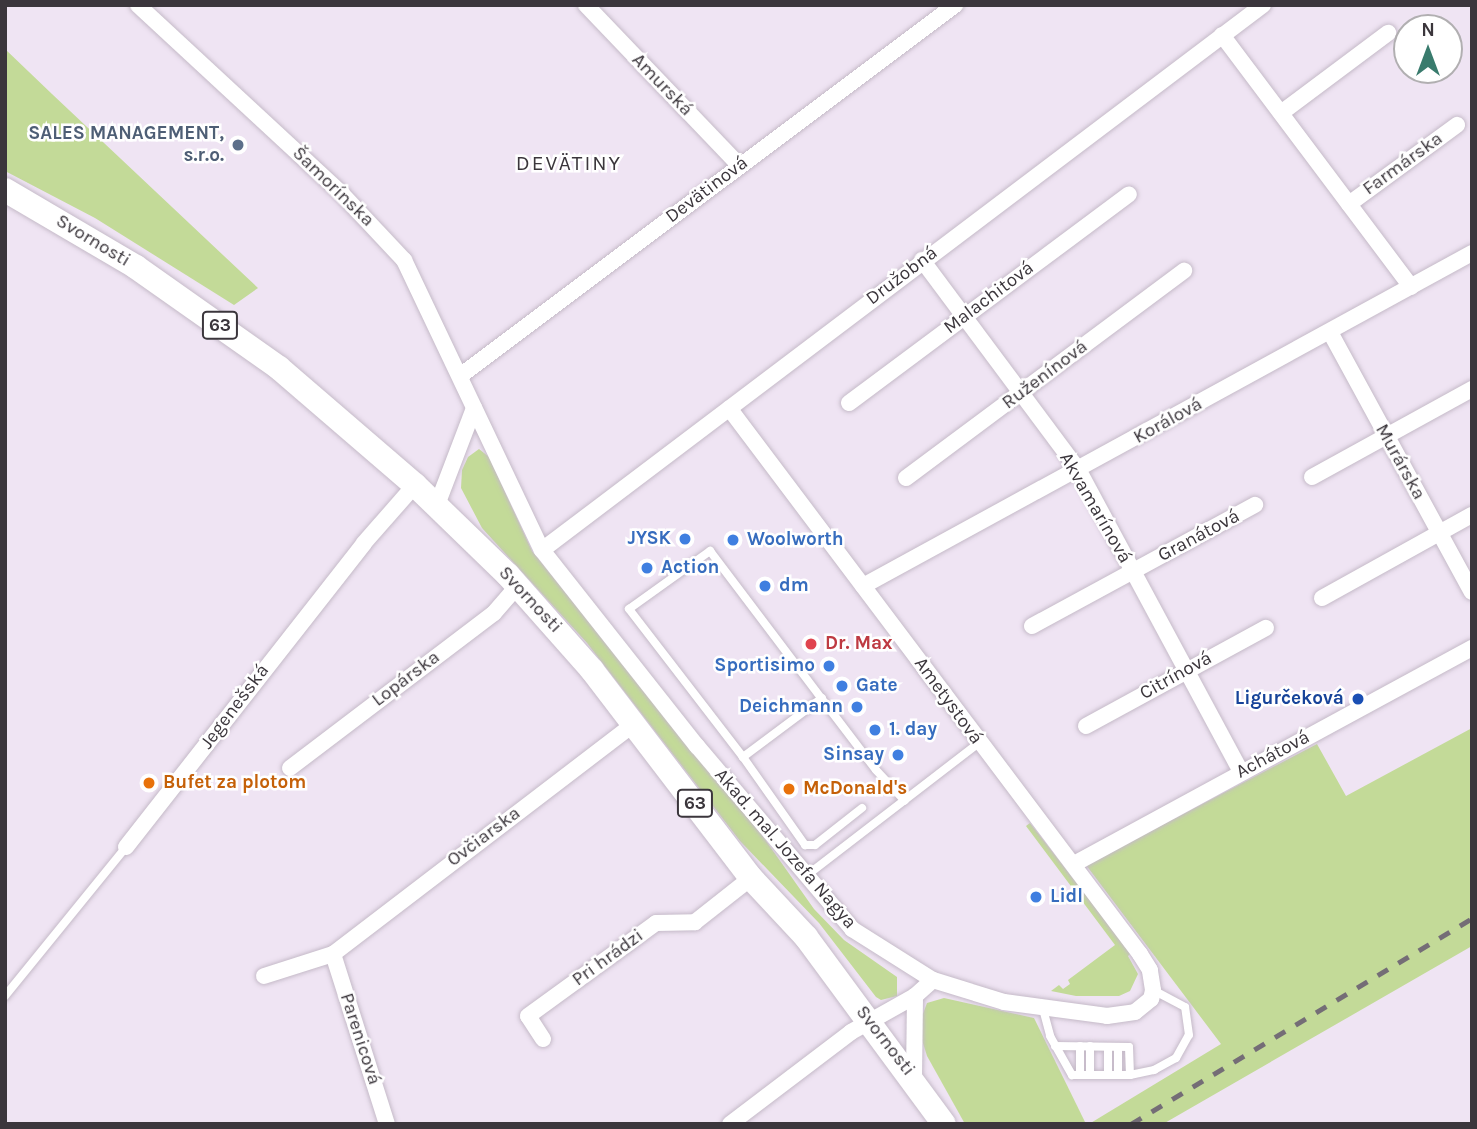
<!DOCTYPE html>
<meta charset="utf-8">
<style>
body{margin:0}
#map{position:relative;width:1477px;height:1129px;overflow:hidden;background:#efe4f3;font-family:Karla,sans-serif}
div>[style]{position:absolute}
.green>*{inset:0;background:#c3da98}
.roads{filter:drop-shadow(0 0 2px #c5bac8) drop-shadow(0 0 2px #c5bac8)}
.service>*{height:8px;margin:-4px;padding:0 4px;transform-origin:4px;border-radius:4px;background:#fff}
.minor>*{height:16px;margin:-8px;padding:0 8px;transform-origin:8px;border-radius:8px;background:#fff}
.primary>*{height:24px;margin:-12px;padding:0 12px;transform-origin:12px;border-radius:12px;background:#fff}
.rail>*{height:4.5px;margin-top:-2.25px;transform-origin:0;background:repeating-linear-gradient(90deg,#746d76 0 12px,transparent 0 24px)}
.dots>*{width:19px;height:19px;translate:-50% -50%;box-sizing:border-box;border:4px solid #fff;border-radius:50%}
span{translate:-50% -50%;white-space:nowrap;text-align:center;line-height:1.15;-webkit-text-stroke:5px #fff;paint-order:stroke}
.shield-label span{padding:2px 5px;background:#fff;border:2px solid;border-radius:5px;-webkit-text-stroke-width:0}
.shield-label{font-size:18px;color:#3b363c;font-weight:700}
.street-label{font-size:19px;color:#3b363c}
.service-label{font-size:19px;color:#4e5e75;font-weight:700}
.right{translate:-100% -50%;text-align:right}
.shop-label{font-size:19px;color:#366cbe;font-weight:700}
.left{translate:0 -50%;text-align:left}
.health-label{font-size:19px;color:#be3a42;font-weight:700}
.transit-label{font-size:19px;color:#164399;font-weight:700}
.food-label{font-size:19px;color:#c56008;font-weight:700}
.neighbourhood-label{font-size:21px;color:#3b363c;letter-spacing:2px}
.frame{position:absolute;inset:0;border:7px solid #3b363c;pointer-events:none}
.north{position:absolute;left:1393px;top:14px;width:70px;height:70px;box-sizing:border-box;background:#fff;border:2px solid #b1afb1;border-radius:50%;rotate:0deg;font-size:19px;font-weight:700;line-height:28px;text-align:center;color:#3b363c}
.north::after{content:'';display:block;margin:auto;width:24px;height:32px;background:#397b6d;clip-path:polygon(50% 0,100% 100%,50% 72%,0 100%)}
</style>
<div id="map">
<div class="green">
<i style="clip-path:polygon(5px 49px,52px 94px,258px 288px,234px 305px,95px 218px,5px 171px)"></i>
<i style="clip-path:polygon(479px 449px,489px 457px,532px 551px,764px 838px,814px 909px,844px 940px,897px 977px,897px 996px,881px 1000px,876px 997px,819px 923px,740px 841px,587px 643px,482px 528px,461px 488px,462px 470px,468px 457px)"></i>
<i style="clip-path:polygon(1472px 728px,1472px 946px,1163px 1124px,1089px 1124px,1221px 1044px,1086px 865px,1317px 744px,1346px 796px)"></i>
<i style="clip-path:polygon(1030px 823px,1131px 953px,1128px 956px,1138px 974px,1130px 991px,1119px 996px,1076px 996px,1051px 991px,1059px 985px,1063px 989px,1070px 984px,1068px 980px,1115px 945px,1026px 826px)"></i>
<i style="clip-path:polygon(944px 998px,1034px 1018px,1086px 1124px,965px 1124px,927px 1056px,918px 1027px,927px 1003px)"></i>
</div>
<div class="roads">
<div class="service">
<i style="left:822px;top:698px;width:99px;rotate:143.2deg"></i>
<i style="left:743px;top:757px;width:187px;rotate:-127.6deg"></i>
<i style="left:629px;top:609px;width:100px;rotate:-35.6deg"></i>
<i style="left:710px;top:551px;width:196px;rotate:52.9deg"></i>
<i style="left:828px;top:707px;width:79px;rotate:52.7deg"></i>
<i style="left:876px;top:770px;width:42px;rotate:46.9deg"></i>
<i style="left:743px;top:757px;width:108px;rotate:54.8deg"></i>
<i style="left:805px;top:845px;width:10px"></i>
<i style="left:815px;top:845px;width:60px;rotate:-38.2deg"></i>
<i style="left:806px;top:876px;width:218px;rotate:-37.6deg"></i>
<i style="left:5px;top:996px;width:192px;rotate:-50.9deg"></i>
<i style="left:1043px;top:1009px;width:28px;rotate:75deg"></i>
<i style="left:1050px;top:1036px;width:45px;rotate:60.6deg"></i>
<i style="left:1072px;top:1075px;width:58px"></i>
<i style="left:1130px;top:1075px;width:25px;rotate:-12deg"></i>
<i style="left:1154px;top:1070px;width:25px;rotate:-29deg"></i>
<i style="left:1176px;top:1058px;width:26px;rotate:-61deg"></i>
<i style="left:1189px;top:1035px;width:28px;rotate:-98deg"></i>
<i style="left:1185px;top:1007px;width:36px;rotate:-152deg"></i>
<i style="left:1055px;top:1046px;width:74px;rotate:0.8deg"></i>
<i style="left:1129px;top:1047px;width:28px;rotate:88deg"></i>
<i style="left:1080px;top:1046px;width:29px;rotate:90deg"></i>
<i style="left:1090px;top:1046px;width:29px;rotate:90deg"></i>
<i style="left:1108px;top:1075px;width:28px;rotate:-90deg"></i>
<i style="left:1118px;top:1075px;width:28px;rotate:-90deg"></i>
</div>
<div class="minor">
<i style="left:138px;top:5px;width:278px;rotate:42.8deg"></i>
<i style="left:342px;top:194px;width:91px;rotate:46.8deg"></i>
<i style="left:404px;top:260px;width:321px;rotate:64.6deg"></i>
<i style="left:542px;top:550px;width:250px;rotate:51.7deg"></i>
<i style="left:697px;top:746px;width:240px;rotate:49.7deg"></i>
<i style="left:852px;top:929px;width:96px;rotate:32.2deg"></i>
<i style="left:933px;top:980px;width:74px;rotate:17.2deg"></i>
<i style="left:1004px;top:1002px;width:104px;rotate:7.7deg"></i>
<i style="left:1107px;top:1016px;width:28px;rotate:-8deg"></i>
<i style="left:1135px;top:1012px;width:21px;rotate:-39deg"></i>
<i style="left:1151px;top:999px;width:9px;rotate:-77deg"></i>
<i style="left:1153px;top:990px;width:20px;rotate:-99deg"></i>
<i style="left:1150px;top:970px;width:19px;rotate:-122deg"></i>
<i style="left:1140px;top:954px;width:683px;rotate:-126.97deg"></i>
<i style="left:586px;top:5px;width:221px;rotate:46.3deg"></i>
<i style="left:1222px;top:35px;width:315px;rotate:53.1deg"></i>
<i style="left:1281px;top:113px;width:134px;rotate:-36.8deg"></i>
<i style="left:1349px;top:204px;width:134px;rotate:-36.2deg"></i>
<i style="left:922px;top:260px;width:261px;rotate:53.3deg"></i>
<i style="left:1078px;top:469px;width:344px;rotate:61.7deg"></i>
<i style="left:1330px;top:332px;width:296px;rotate:61.4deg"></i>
<i style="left:460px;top:376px;width:619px;rotate:-36.85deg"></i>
<i style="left:849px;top:403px;width:349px;rotate:-36.7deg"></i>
<i style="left:1312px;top:477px;width:183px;rotate:-28.8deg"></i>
<i style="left:906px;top:478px;width:347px;rotate:-36.7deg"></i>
<i style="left:437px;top:505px;width:104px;rotate:-69.1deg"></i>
<i style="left:542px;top:550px;width:904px;rotate:-37.09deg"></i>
<i style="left:863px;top:586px;width:694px;rotate:-28.67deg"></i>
<i style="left:1322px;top:598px;width:171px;rotate:-29deg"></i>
<i style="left:1032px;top:626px;width:254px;rotate:-28.5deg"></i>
<i style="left:1086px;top:726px;width:205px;rotate:-28.6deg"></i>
<i style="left:290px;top:768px;width:256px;rotate:-37.2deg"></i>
<i style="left:494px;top:613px;width:37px;rotate:-49deg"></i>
<i style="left:126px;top:847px;width:386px;rotate:-51.9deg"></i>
<i style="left:364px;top:543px;width:77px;rotate:-48.7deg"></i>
<i style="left:1074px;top:864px;width:453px;rotate:-28.5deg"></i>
<i style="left:333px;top:954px;width:178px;rotate:72.4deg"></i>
<i style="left:264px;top:976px;width:72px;rotate:-17.7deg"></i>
<i style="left:333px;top:954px;width:369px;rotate:-37.4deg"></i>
<i style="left:626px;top:730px;width:13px;rotate:-9deg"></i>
<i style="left:543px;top:1039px;width:27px;rotate:-123deg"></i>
<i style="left:528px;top:1016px;width:158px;rotate:-36deg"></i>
<i style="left:656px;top:923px;width:39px;rotate:-1deg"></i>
<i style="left:695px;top:922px;width:71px;rotate:-38.2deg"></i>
<i style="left:914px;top:1078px;width:82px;rotate:-89.3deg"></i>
<i style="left:730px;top:1124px;width:152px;rotate:-37.2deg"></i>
<i style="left:851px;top:1032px;width:73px;rotate:-29.4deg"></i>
<i style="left:915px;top:996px;width:24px;rotate:-42deg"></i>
</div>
<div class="primary">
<i style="left:5px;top:190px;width:152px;rotate:30.4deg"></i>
<i style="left:136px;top:267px;width:175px;rotate:35.2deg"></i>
<i style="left:279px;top:368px;width:179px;rotate:40.7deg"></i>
<i style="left:415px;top:485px;width:129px;rotate:44.1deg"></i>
<i style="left:508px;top:575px;width:127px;rotate:48.5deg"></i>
<i style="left:592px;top:670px;width:262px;rotate:52.6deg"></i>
<i style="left:751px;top:878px;width:81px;rotate:47deg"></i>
<i style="left:806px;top:937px;width:232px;rotate:53.6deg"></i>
</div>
</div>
<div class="rail">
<i style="left:1131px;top:1124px;width:398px;rotate:-31.1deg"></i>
</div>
<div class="dots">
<i style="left:238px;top:145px;background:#5c6f8a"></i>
<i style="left:685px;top:539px;background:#3f7fe0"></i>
<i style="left:733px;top:540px;background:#3f7fe0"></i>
<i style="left:647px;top:568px;background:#3f7fe0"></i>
<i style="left:765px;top:586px;background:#3f7fe0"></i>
<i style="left:811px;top:644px;background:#e0444e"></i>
<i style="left:829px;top:666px;background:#3f7fe0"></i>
<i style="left:842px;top:686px;background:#3f7fe0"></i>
<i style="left:1358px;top:699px;background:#1a4fb4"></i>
<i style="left:857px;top:707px;background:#3f7fe0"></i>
<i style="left:875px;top:730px;background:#3f7fe0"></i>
<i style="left:898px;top:755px;background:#3f7fe0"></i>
<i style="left:149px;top:783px;background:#e8710a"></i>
<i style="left:789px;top:789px;background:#e8710a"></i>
<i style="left:1036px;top:897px;background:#3f7fe0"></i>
</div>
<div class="shield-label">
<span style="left:220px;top:325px">63</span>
<span style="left:695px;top:803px">63</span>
</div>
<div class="street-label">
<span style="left:662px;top:85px;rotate:46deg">Amurská</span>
<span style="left:1403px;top:164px;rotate:-36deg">Farmárska</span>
<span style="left:333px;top:187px;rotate:44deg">Šamorínska</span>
<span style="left:707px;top:190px;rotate:-37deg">Devätinová</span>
<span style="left:93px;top:241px;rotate:31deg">Svornosti</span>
<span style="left:902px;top:276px;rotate:-37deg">Družobná</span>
<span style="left:989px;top:298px;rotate:-37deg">Malachitová</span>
<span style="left:1045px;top:375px;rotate:-37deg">Ruženínová</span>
<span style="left:1168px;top:421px;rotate:-29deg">Korálová</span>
<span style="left:1400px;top:462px;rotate:61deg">Murárska</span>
<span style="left:1095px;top:508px;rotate:60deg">Akvamarínová</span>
<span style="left:1199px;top:536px;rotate:-28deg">Granátová</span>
<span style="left:530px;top:600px;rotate:47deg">Svornosti</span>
<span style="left:1176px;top:676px;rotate:-29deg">Citrínová</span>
<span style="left:406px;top:679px;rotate:-37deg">Lopárska</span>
<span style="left:948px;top:701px;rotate:54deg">Ametystová</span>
<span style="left:235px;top:707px;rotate:-53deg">Jegenešská</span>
<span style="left:1273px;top:755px;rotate:-28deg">Achátová</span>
<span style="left:484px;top:837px;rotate:-37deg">Ovčiarska</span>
<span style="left:785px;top:849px;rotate:49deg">Akad. mal. Jozefa Nagya</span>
<span style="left:608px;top:958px;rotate:-36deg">Pri hrádzi</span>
<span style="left:360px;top:1039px;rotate:72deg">Parenicová</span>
<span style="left:885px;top:1041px;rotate:52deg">Svornosti</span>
</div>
<div class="service-label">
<span class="right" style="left:224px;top:145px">SALES MANAGEMENT,<br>s.r.o.</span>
</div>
<div class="shop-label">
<span class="right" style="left:671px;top:539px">JYSK</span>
<span class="left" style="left:747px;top:540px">Woolworth</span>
<span class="left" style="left:661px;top:568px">Action</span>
<span class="left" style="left:779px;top:586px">dm</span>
<span class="right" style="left:815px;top:666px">Sportisimo</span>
<span class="left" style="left:856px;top:686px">Gate</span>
<span class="right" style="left:843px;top:707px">Deichmann</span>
<span class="left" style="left:889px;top:730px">1. day</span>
<span class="right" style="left:884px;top:755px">Sinsay</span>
<span class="left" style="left:1050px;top:897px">Lidl</span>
</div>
<div class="health-label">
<span class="left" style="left:825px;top:644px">Dr. Max</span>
</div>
<div class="transit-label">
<span class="right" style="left:1344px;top:699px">Ligurčeková</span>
</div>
<div class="food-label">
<span class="left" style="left:163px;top:783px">Bufet za plotom</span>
<span class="left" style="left:803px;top:789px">McDonald's</span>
</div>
<div class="neighbourhood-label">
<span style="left:569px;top:163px">DEVÄTINY</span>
</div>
<div class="frame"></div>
<div class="north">N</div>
</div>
